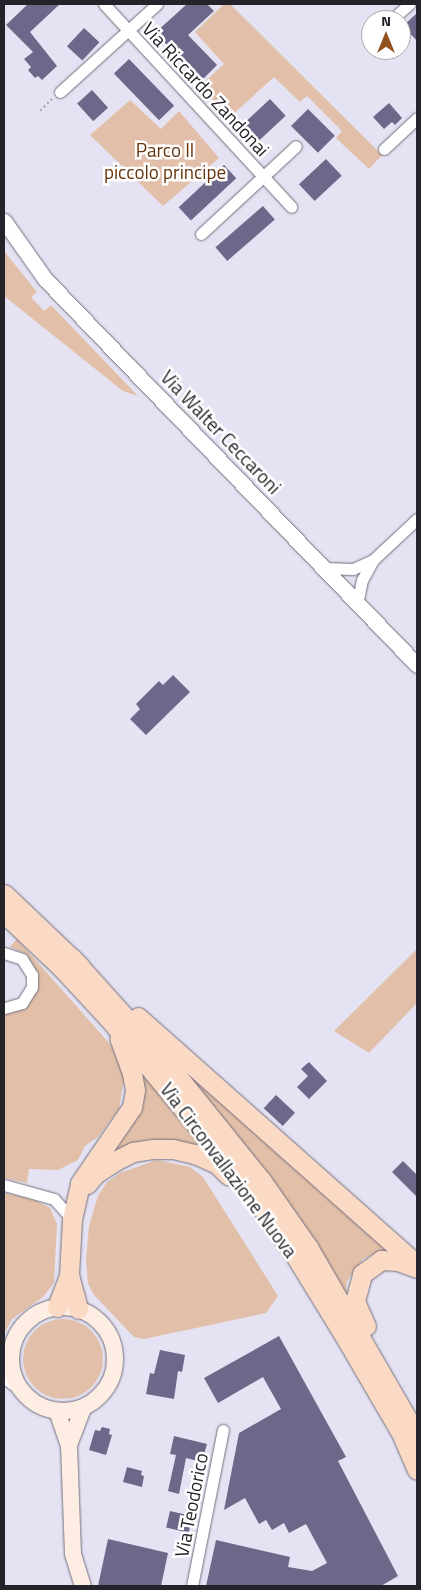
<!DOCTYPE html>
<style>
body{margin:0}
#map{position:relative;width:421px;height:1590px;overflow:hidden;background:#e5e3f3;font-family:"Titillium Web",sans-serif}
div>[style]{position:absolute}
.green>*{inset:0;background:#e2bfa8}
.round{border-radius:50%}
.building>*{inset:0;background:#6d678a;transform-origin:0 0}
.path>*{height:2px;margin-top:-1px;transform-origin:0;background:repeating-linear-gradient(90deg,#a7a5b2 0 2.5px,transparent 0 5px)}
.roads{filter:drop-shadow(0 0 1px #72707f) drop-shadow(0 0 1px #72707f)}
.minor>*{height:11px;margin:-5.5px;padding:0 5.5px;transform-origin:5.5px;border-radius:5.5px;background:#fff}
.tertiary>*{height:15px;margin:-7.5px;padding:0 7.5px;transform-origin:7.5px;border-radius:7.5px;background:#fff}
.secondary>*{height:16px;margin:-8px;padding:0 8px;transform-origin:8px;border-radius:8px;background:#fdede2}
.secondary>.ring{margin:-8px;padding:0;box-sizing:content-box;background:none;border:16px solid #fdede2;border-radius:50%}
.primary>*{height:19px;margin:-9.5px;padding:0 9.5px;transform-origin:9.5px;border-radius:9.5px;background:#fbdac5}
span{translate:-50% -50%;white-space:nowrap;text-align:center;line-height:1.15;-webkit-text-stroke:5px #fff;paint-order:stroke}
.street-label{font-size:19px;color:#242329}
.park-label{font-size:19px;color:#65340c}
.frame{position:absolute;inset:0;border:5px solid #242329;pointer-events:none}
.north{position:absolute;left:361px;top:10px;width:50px;height:50px;box-sizing:border-box;background:#fff;border:1px solid #a7a7a9;border-radius:50%;rotate:0deg;font-size:14px;font-weight:700;line-height:20px;text-align:center;color:#242329}
.north::after{content:'';display:block;margin:auto;width:18px;height:22px;background:#93511e;clip-path:polygon(50% 0,100% 100%,50% 72%,0 100%)}
</style>
<div id="map">
<div class="green">
<i style="clip-path:polygon(224px 4px,230px 4px,382px 155px,369px 169px,336px 138px,342px 131px,307px 96px,300px 102px,274px 77px,229px 118px,200px 86px,224px 64px,195px 32px)"></i>
<i style="clip-path:polygon(130px 100px,161px 129px,179px 111px,219px 158px,163px 206px,90px 135px)"></i>
<i style="clip-path:polygon(4px 251px,37px 292px,31px 297px,44px 311px,51px 305px,138px 396px,123px 391px,4px 296px)"></i>
<i style="clip-path:polygon(17px 939px,110px 1044px,125px 1073px,119px 1109px,98px 1137px,85px 1146px,78px 1160px,58px 1170px,29px 1169px,27px 1183px,4px 1178px,4px 1014px,21px 1008px,35px 992px,38px 983px,32px 963px,24px 953px,10px 947px)"></i>
<i style="clip-path:polygon(417px 949px,417px 1003px,369px 1053px,334px 1031px)"></i>
<i style="clip-path:polygon(185px 1071px,396px 1251px,378px 1252px,363px 1259px,347px 1281px,346px 1295px)"></i>
<i style="clip-path:polygon(143px 1073px,209px 1151px,103px 1156px,129px 1129px,140px 1110px)"></i>
<i style="clip-path:polygon(157px 1160px,190px 1167px,203px 1177px,278px 1296px,266px 1313px,144px 1339px,134px 1337px,94px 1295px,88px 1284px,86px 1260px,89px 1226px,98px 1196px,107px 1182px,120px 1173px)"></i>
<i style="clip-path:polygon(4px 1193px,33px 1199px,50px 1208px,57px 1224px,54px 1283px,43px 1297px,12px 1319px,4px 1334px)"></i>
<i class="round" style="left:23px;top:1319px;width:80px;height:80px"></i>
</div>
<div class="building">
<i style="clip-path:polygon(28px 4px,60px 4px,30px 32px,57px 66px,42px 80px,38px 76px,35px 78px,28px 70px,31px 67px,24px 59px,33px 52px,6px 25px)"></i>
<i style="clip-path:polygon(187px 4px,207px 4px,214px 11px,188px 35px,217px 65px,202px 80px,155px 33px)"></i>
<i style="clip-path:polygon(417px 13px,417px 41px,403px 26px)"></i>
<i style="left:84px;top:28px;width:21px;height:25px;rotate:43deg"></i>
<i style="left:129px;top:59px;width:65px;height:21px;rotate:46deg"></i>
<i style="left:92px;top:90px;width:24px;height:20px;rotate:48deg"></i>
<i style="left:270px;top:99px;width:23px;height:37px;rotate:47deg"></i>
<i style="clip-path:polygon(389px 103px,402px 118px,395px 125px,392px 122px,384px 129px,373px 117px)"></i>
<i style="left:308px;top:109px;width:38px;height:24px;rotate:45deg"></i>
<i style="left:326px;top:159px;width:23px;height:37px;rotate:47deg"></i>
<i style="left:224px;top:165px;width:18px;height:62px;rotate:47deg"></i>
<i style="left:263px;top:206px;width:18px;height:63px;rotate:49deg"></i>
<i style="clip-path:polygon(173px 675px,190px 692px,146px 735px,130px 719px,140px 709px,136px 704px,159px 681px,163px 685px)"></i>
<i style="clip-path:polygon(309px 1062px,327px 1081px,309px 1099px,297px 1087px,308px 1076px,301px 1069px)"></i>
<i style="left:276px;top:1095px;width:26px;height:18px;rotate:43deg"></i>
<i style="clip-path:polygon(403px 1161px,417px 1175px,417px 1197px,392px 1172px)"></i>
<i style="clip-path:polygon(279px 1336px,346px 1457px,338px 1461px,398px 1576px,381px 1586px,206px 1586px,216px 1540px,290px 1557px,288px 1567px,312px 1571px,327px 1563px,306px 1524px,289px 1533px,284px 1523px,272px 1530px,266px 1520px,259px 1524px,245px 1498px,224px 1510px,239px 1433px,281px 1409px,263px 1377px,218px 1403px,204px 1378px)"></i>
<i style="clip-path:polygon(160px 1350px,185px 1355px,182px 1372px,178px 1371px,174px 1399px,146px 1394px,150px 1373px,154px 1374px)"></i>
<i style="clip-path:polygon(102px 1427px,110px 1429px,109px 1434px,112px 1435px,106px 1455px,89px 1450px,95px 1430px,100px 1431px)"></i>
<i style="clip-path:polygon(174px 1436px,207px 1444px,202px 1462px,186px 1458px,179px 1494px,168px 1491px,176px 1455px,170px 1454px)"></i>
<i style="clip-path:polygon(127px 1467px,142px 1471px,141px 1475px,144px 1476px,142px 1487px,123px 1482px)"></i>
<i style="left:170px;top:1511px;width:23px;height:17px;rotate:13deg"></i>
<i style="clip-path:polygon(108px 1539px,168px 1553px,161px 1586px,98px 1586px)"></i>
</div>
<div class="path">
<i style="left:40px;top:111px;width:17px;rotate:-45deg"></i>
</div>
<div class="roads">
<div class="minor">
<i style="left:104px;top:4px;width:276px;rotate:47.3deg"></i>
<i style="left:398px;top:14px;width:15px;rotate:-42deg"></i>
<i style="left:60px;top:92px;width:131px;rotate:-42.2deg"></i>
<i style="left:384px;top:149px;width:45px;rotate:-43.2deg"></i>
<i style="left:201px;top:234px;width:129px;rotate:-42.8deg"></i>
<i style="left:323px;top:568px;width:30px;rotate:2deg"></i>
<i style="left:353px;top:569px;width:22px;rotate:-24deg"></i>
<i style="left:357px;top:605px;width:25px;rotate:-79deg"></i>
<i style="left:362px;top:580px;width:23px;rotate:-61deg"></i>
<i style="left:373px;top:560px;width:60px;rotate:-43deg"></i>
<i style="left:4px;top:953px;width:19px;rotate:18deg"></i>
<i style="left:22px;top:959px;width:19px;rotate:58deg"></i>
<i style="left:32px;top:975px;width:12px;rotate:90deg"></i>
<i style="left:32px;top:987px;width:19px;rotate:122deg"></i>
<i style="left:22px;top:1003px;width:19px;rotate:164deg"></i>
<i style="left:4px;top:1185px;width:52px;rotate:15.6deg"></i>
<i style="left:54px;top:1199px;width:27px;rotate:48deg"></i>
<i style="left:4px;top:1354px;width:9px;rotate:-27deg"></i>
<i style="left:4px;top:1378px;width:19px;rotate:35deg"></i>
<i style="left:192px;top:1586px;width:159px;rotate:-78.8deg"></i>
</div>
<div class="tertiary">
<i style="left:4px;top:221px;width:71px;rotate:54.7deg"></i>
<i style="left:45px;top:279px;width:536px;rotate:46.06deg"></i>
</div>
<div class="secondary">
<i class="ring" style="left:11px;top:1307px;width:88px;height:88px"></i>
<i style="left:57px;top:1411px;width:36px;rotate:71deg"></i>
<i style="left:69px;top:1445px;width:109px;rotate:87.9deg"></i>
<i style="left:73px;top:1554px;width:34px;rotate:73deg"></i>
<i style="left:69px;top:1445px;width:40px;rotate:-69deg"></i>
</div>
<div class="primary">
<i style="left:4px;top:894px;width:105px;rotate:43.5deg"></i>
<i style="left:4px;top:913px;width:79px;rotate:43.5deg"></i>
<i style="left:61px;top:967px;width:74px;rotate:47.2deg"></i>
<i style="left:111px;top:1021px;width:211px;rotate:50.6deg"></i>
<i style="left:245px;top:1184px;width:83px;rotate:54.8deg"></i>
<i style="left:293px;top:1252px;width:100px;rotate:58.5deg"></i>
<i style="left:345px;top:1337px;width:111px;rotate:59.7deg"></i>
<i style="left:401px;top:1433px;width:40px;rotate:66.6deg"></i>
<i style="left:71px;top:957px;width:148px;rotate:48deg"></i>
<i style="left:170px;top:1067px;width:145px;rotate:51.2deg"></i>
<i style="left:261px;top:1180px;width:82px;rotate:55deg"></i>
<i style="left:308px;top:1247px;width:218px;rotate:60deg"></i>
<i style="left:138px;top:1017px;width:373px;rotate:41.6deg"></i>
<i style="left:87px;top:1184px;width:13px;rotate:-51deg"></i>
<i style="left:95px;top:1174px;width:24px;rotate:-33deg"></i>
<i style="left:115px;top:1161px;width:20px;rotate:-27deg"></i>
<i style="left:133px;top:1152px;width:19px;rotate:-9deg"></i>
<i style="left:152px;top:1149px;width:21px"></i>
<i style="left:173px;top:1149px;width:23px;rotate:13deg"></i>
<i style="left:195px;top:1154px;width:24px;rotate:24deg"></i>
<i style="left:217px;top:1164px;width:16px;rotate:45deg"></i>
<i style="left:69px;top:1275px;width:35px;rotate:75deg"></i>
<i style="left:57px;top:1307px;width:34px;rotate:-69deg"></i>
<i style="left:69px;top:1275px;width:56px;rotate:-86.9deg"></i>
<i style="left:72px;top:1219px;width:37px;rotate:-77deg"></i>
<i style="left:80px;top:1183px;width:92px;rotate:-55.6deg"></i>
<i style="left:132px;top:1107px;width:17px;rotate:-80deg"></i>
<i style="left:135px;top:1090px;width:17px;rotate:-100deg"></i>
<i style="left:132px;top:1073px;width:37px;rotate:-110deg"></i>
<i style="left:366px;top:1326px;width:27px;rotate:-114deg"></i>
<i style="left:355px;top:1301px;width:28px;rotate:-75deg"></i>
<i style="left:362px;top:1274px;width:24px;rotate:-36deg"></i>
<i style="left:381px;top:1260px;width:17px;rotate:3deg"></i>
<i style="left:398px;top:1261px;width:20px;rotate:20deg"></i>
</div>
</div>
<div class="street-label">
<span style="left:206px;top:89px;rotate:47deg">Via Riccardo Zandonai</span>
<span style="left:221px;top:432px;rotate:46deg">Via Walter Ceccaroni</span>
<span style="left:229px;top:1170px;rotate:53deg">Via Circonvallazione Nuova</span>
<span style="left:191px;top:1505px;rotate:-79deg">Via Teodorico</span>
</div>
<div class="park-label">
<span style="left:165px;top:161px">Parco Il<br>piccolo principe</span>
</div>
<div class="frame"></div>
<div class="north">N</div>
</div>
